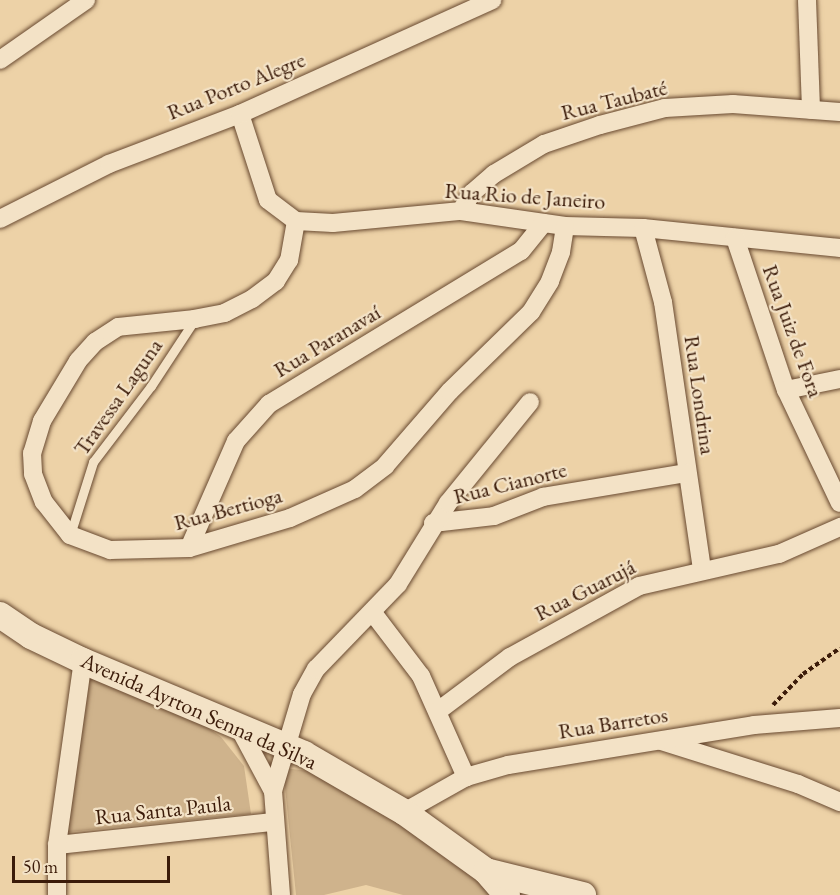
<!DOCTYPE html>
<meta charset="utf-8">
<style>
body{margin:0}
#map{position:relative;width:840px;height:895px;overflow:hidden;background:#edd2a7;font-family:"EB Garamond",serif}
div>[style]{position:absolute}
.green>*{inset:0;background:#cfb38c}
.path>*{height:4px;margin-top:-2px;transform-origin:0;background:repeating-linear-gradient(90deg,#3b1b09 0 4.5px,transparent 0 7.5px)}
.roads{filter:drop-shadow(0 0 2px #684930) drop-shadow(0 0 2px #684930)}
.lane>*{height:9px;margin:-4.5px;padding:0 4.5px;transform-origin:4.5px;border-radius:4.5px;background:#f3e2c6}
.street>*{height:18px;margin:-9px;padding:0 9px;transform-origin:9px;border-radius:9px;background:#f3e2c6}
.secondary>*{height:26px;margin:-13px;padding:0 13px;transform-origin:13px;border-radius:13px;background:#f3e2c6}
span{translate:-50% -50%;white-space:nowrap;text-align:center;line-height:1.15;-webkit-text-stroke:4.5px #f3e2c6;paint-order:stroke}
.street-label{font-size:22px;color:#3b1b09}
.scale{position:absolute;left:12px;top:856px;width:158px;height:27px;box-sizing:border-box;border:3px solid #3b1b09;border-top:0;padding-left:8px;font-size:18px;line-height:21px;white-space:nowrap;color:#3b1b09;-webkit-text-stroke:4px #f3e2c6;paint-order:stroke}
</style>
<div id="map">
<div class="green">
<i style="clip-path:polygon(90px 677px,201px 723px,221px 737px,244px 766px,251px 814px,68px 832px)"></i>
<i style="clip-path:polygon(283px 768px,309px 771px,423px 835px,495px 895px,403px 895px,366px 885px,324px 895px,296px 895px)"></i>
</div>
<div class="path">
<i style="left:773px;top:705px;width:43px;rotate:-45.9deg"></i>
<i style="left:803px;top:674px;width:45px;rotate:-35.1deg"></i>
</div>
<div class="roads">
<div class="lane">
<i style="left:70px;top:535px;width:77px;rotate:-72.5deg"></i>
<i style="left:93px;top:462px;width:96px;rotate:-52.7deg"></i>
<i style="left:151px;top:386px;width:80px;rotate:-56.7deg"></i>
</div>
<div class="street">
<i style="left:807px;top:0;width:110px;rotate:87.9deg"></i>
<i style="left:0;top:60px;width:105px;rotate:-34.9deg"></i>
<i style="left:240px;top:114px;width:90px;rotate:72deg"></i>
<i style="left:268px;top:200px;width:35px;rotate:37deg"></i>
<i style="left:296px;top:221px;width:37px;rotate:3deg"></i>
<i style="left:333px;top:223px;width:129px;rotate:-5.4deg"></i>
<i style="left:461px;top:211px;width:105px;rotate:8.2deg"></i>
<i style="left:565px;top:226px;width:78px;rotate:1.5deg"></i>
<i style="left:643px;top:228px;width:198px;rotate:5.8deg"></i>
<i style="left:461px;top:211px;width:21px;rotate:-59deg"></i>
<i style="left:472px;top:193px;width:29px;rotate:-41deg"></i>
<i style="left:494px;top:174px;width:58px;rotate:-31deg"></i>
<i style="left:544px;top:144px;width:59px;rotate:-18.7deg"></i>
<i style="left:600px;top:125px;width:67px;rotate:-14.7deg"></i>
<i style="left:665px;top:108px;width:68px;rotate:-3.4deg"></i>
<i style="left:733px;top:104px;width:107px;rotate:4.3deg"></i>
<i style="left:0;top:219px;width:122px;rotate:-26.8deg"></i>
<i style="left:109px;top:164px;width:140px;rotate:-20.9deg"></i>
<i style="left:240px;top:114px;width:277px;rotate:-24.3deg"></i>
<i style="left:296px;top:221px;width:40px;rotate:100deg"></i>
<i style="left:289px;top:260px;width:25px;rotate:122deg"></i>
<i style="left:276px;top:281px;width:30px;rotate:143deg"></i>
<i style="left:252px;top:299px;width:30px;rotate:153deg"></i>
<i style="left:225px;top:313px;width:31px;rotate:169deg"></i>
<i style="left:195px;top:319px;width:77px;rotate:174.1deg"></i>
<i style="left:118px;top:327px;width:27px;rotate:147deg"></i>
<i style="left:95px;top:342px;width:25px;rotate:132deg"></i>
<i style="left:78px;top:361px;width:70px;rotate:121deg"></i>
<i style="left:42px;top:421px;width:34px;rotate:107deg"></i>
<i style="left:32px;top:453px;width:21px;rotate:87deg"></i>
<i style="left:33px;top:474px;width:30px;rotate:69deg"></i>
<i style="left:44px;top:502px;width:42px;rotate:51.8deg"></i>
<i style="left:70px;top:535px;width:43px;rotate:20.6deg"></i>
<i style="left:110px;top:550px;width:79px;rotate:-1.5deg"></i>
<i style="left:189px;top:548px;width:105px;rotate:-16.5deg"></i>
<i style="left:290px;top:518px;width:71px;rotate:-24deg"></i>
<i style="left:355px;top:489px;width:38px;rotate:-37deg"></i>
<i style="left:385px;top:466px;width:99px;rotate:-49.1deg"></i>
<i style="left:450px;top:391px;width:113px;rotate:-44.3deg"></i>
<i style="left:531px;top:312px;width:36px;rotate:-58deg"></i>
<i style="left:550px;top:281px;width:31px;rotate:-69deg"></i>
<i style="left:561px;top:252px;width:26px;rotate:-81deg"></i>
<i style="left:643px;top:228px;width:77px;rotate:74.9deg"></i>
<i style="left:663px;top:302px;width:271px;rotate:81.7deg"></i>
<i style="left:735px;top:238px;width:160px;rotate:71.5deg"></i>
<i style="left:786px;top:390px;width:125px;rotate:64.5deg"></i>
<i style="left:786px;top:390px;width:55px;rotate:-11.5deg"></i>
<i style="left:433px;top:523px;width:61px;rotate:-6.5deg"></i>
<i style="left:494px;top:516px;width:53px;rotate:-21.2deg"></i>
<i style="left:543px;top:497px;width:146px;rotate:-9.5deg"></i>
<i style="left:189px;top:548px;width:117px;rotate:-66.3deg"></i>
<i style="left:236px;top:441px;width:50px;rotate:-48.3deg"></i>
<i style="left:269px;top:404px;width:295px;rotate:-31.3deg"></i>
<i style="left:521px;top:251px;width:36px;rotate:-51deg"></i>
<i style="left:373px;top:613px;width:79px;rotate:52.7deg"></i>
<i style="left:421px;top:676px;width:111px;rotate:66deg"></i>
<i style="left:438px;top:711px;width:90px;rotate:-36.9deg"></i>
<i style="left:510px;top:657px;width:147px;rotate:-28.8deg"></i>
<i style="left:639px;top:586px;width:144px;rotate:-12.9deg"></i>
<i style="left:779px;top:554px;width:67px;rotate:-23.9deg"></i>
<i style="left:237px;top:724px;width:76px;rotate:61.8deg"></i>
<i style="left:661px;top:741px;width:144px;rotate:17.4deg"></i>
<i style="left:798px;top:784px;width:46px;rotate:23.2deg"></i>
<i style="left:404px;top:812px;width:71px;rotate:-29.4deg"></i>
<i style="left:466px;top:777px;width:44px;rotate:-15.9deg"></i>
<i style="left:508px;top:765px;width:249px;rotate:-9.2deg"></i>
<i style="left:754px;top:725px;width:86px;rotate:-4.7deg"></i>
<i style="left:57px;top:845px;width:218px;rotate:-6.1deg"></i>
<i style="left:57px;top:895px;width:50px;rotate:-90deg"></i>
<i style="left:57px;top:845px;width:186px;rotate:-82deg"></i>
<i style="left:281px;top:895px;width:104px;rotate:-94.4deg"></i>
<i style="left:273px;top:791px;width:101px;rotate:-73.4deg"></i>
<i style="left:302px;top:694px;width:29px;rotate:-61deg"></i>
<i style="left:316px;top:669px;width:118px;rotate:-46deg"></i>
<i style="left:398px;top:584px;width:95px;rotate:-58.3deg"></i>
<i style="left:448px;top:503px;width:130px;rotate:-50.9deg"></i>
</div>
<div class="secondary">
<i style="left:0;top:615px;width:37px;rotate:34deg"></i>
<i style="left:31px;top:636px;width:58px;rotate:25.7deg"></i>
<i style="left:83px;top:661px;width:240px;rotate:22.8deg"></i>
<i style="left:304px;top:754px;width:116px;rotate:30.1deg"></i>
<i style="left:404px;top:812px;width:101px;rotate:35.7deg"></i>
<i style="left:486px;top:871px;width:32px;rotate:49deg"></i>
<i style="left:486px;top:871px;width:100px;rotate:13.9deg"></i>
</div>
</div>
<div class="street-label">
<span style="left:236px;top:86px;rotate:-22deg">Rua Porto Alegre</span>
<span style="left:614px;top:100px;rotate:-14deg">Rua Taubaté</span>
<span style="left:525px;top:196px;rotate:4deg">Rua Rio de Janeiro</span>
<span style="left:793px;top:331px;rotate:70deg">Rua Juiz de Fora</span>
<span style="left:327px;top:341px;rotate:-31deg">Rua Paranavaí</span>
<span style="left:700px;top:395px;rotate:82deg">Rua Londrina</span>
<span style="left:118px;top:397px;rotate:-55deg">Travessa Laguna</span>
<span style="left:510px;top:483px;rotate:-14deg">Rua Cianorte</span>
<span style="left:228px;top:509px;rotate:-15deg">Rua Bertioga</span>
<span style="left:585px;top:590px;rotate:-27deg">Rua Guarujá</span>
<span style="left:199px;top:711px;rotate:24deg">Avenida Ayrton Senna da Silva</span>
<span style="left:613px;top:723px;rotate:-9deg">Rua Barretos</span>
<span style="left:163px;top:810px;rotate:-6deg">Rua Santa Paula</span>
</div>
<div class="scale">50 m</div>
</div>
